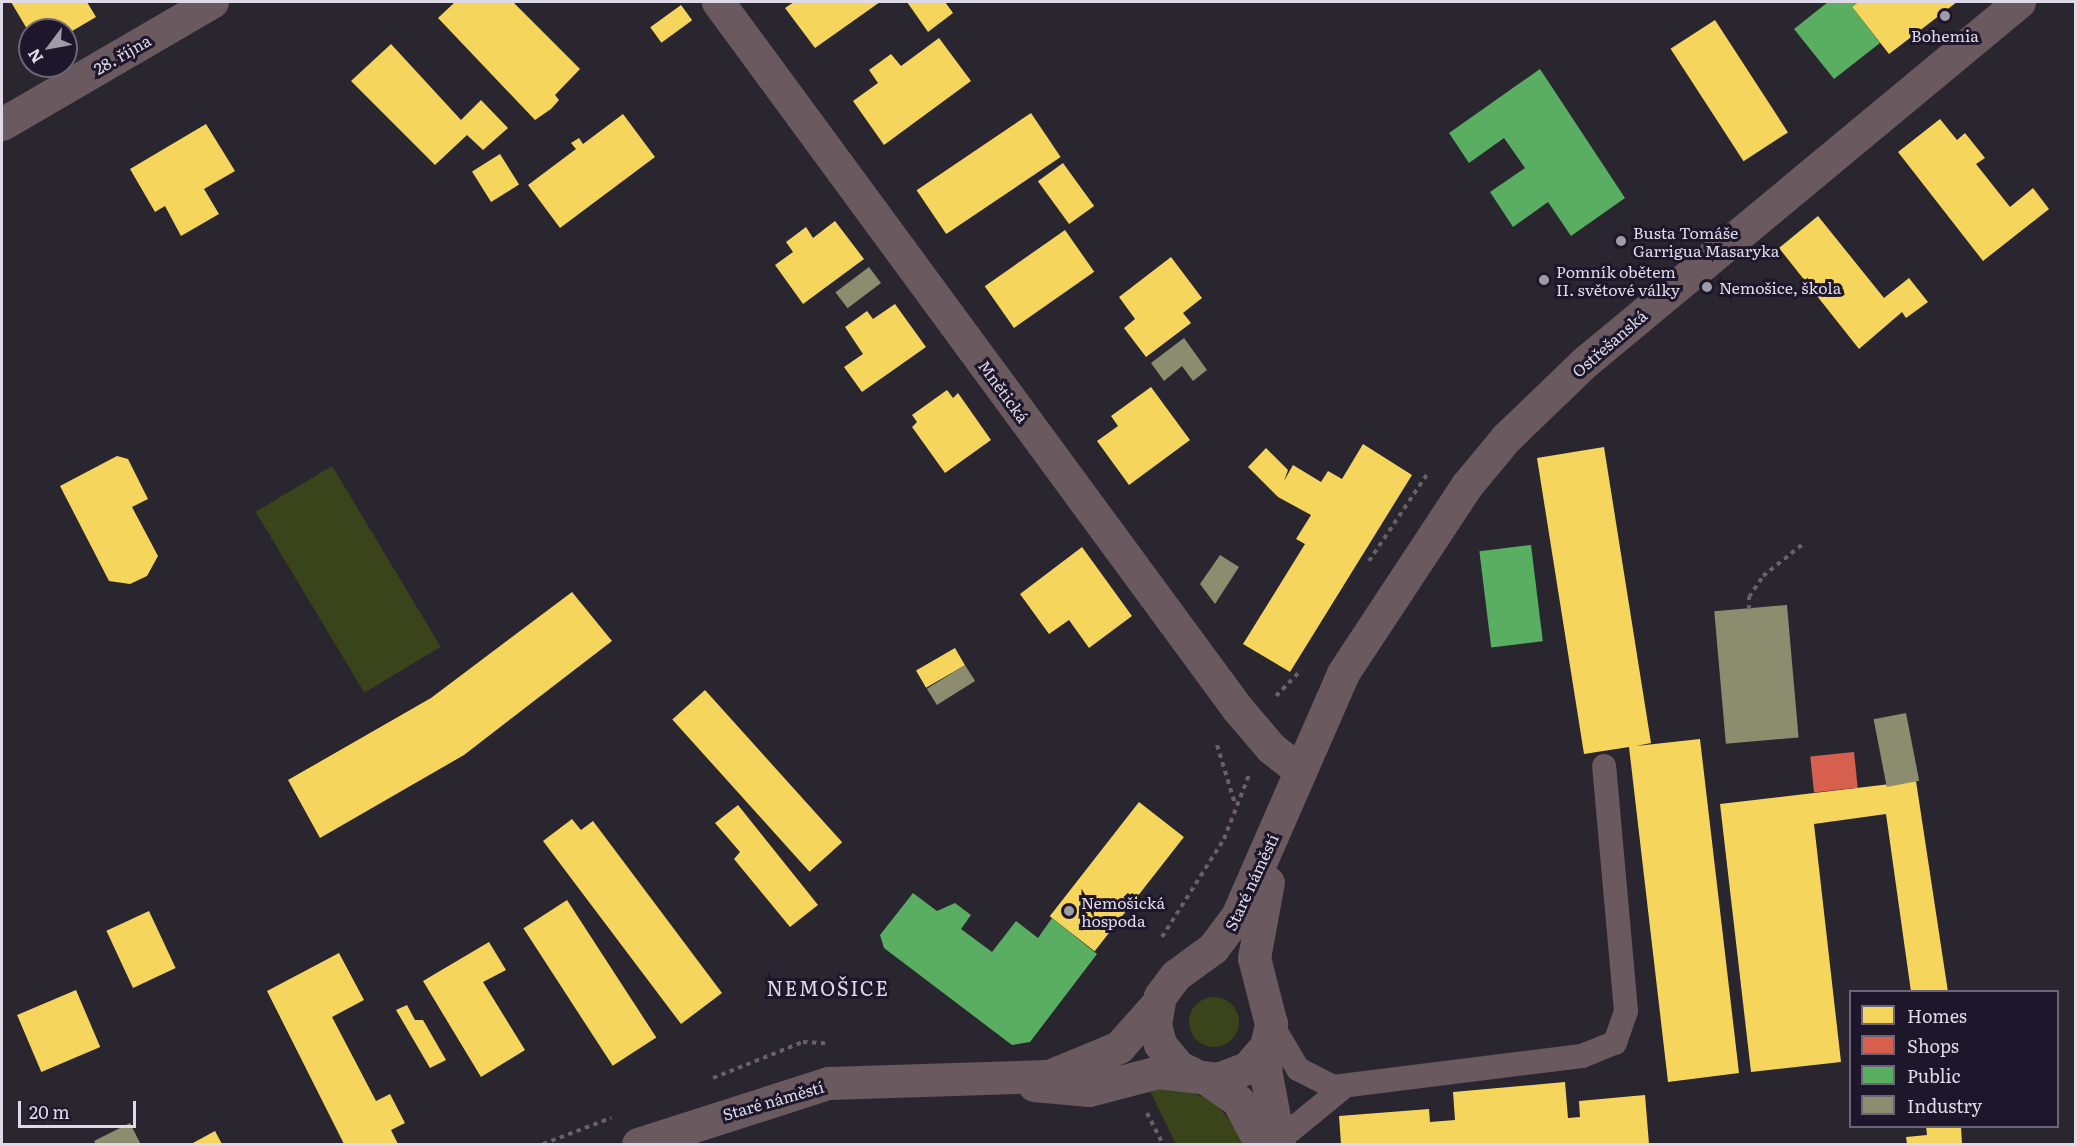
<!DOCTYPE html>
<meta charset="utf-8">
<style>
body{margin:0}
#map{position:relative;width:2077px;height:1146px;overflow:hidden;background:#292630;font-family:Literata,serif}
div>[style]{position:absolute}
.green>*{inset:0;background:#39441a;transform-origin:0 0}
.round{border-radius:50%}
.homes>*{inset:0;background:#f6d55c;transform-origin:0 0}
.shops>*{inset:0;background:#d6604d;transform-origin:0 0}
.public>*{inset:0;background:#5aae61;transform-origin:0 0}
.industry>*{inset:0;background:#8c8c6e;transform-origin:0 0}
.path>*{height:4px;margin-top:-2px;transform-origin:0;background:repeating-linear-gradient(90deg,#6a6066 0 4.5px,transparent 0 9px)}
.service>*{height:24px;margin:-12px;padding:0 12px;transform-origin:12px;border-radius:12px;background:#6a595e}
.minor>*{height:33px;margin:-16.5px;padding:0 16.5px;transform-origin:16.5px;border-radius:16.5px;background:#6a595e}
.tertiary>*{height:33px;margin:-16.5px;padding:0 16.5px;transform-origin:16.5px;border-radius:16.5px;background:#6a595e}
.dots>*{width:16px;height:16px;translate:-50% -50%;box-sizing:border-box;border:3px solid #1e172b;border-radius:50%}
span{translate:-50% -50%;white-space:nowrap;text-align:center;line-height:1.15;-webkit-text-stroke:6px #1e172b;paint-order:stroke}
.poi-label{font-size:16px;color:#dedae8}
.left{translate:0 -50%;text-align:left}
.street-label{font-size:16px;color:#dedae8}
.quarter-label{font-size:20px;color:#dedae8;letter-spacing:1.5px}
.frame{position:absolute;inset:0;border:3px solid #dedae8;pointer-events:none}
.legend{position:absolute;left:1849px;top:990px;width:210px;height:138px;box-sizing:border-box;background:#1e172b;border:2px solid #6b6577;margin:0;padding:8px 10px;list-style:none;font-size:18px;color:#dedae8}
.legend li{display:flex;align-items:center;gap:12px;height:30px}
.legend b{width:30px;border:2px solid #6b6577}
.north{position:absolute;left:18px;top:18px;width:60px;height:60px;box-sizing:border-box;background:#1e172b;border:2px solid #6b6577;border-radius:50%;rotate:238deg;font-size:16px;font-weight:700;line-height:24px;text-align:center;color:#dedae8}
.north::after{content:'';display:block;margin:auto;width:21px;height:27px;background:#9f9ba8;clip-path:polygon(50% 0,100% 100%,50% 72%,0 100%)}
.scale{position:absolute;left:18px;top:1101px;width:118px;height:27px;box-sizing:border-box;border:3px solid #dedae8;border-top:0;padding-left:8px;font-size:18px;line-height:21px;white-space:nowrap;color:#dedae8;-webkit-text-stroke:4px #1e172b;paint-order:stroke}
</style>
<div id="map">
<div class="green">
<i style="left:332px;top:466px;width:211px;height:89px;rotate:59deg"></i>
<i class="round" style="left:1189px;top:997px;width:50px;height:50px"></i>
<i style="clip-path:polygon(1147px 1085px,1172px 1085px,1214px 1101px,1249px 1144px,1176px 1144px)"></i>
</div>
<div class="homes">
<i style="clip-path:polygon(11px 2px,87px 2px,96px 17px,67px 34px,64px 28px,30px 34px)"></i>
<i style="clip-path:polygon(455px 2px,513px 2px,580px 69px,555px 95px,559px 100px,551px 109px,535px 120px,438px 18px)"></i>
<i style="clip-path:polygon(794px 2px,880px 2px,815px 48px,785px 8px)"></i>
<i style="clip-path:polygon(907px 2px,945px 2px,953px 13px,928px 32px)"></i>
<i style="clip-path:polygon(1858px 2px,1957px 2px,1889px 54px,1852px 7px)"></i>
<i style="left:681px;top:5px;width:19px;height:38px;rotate:54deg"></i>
<i style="left:1715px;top:20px;width:134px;height:53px;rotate:57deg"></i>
<i style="clip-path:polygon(939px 38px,971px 81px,884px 145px,853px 101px,878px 83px,869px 70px,891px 54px,901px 66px)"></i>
<i style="clip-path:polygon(391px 44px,461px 120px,481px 100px,508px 128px,483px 150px,467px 135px,435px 165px,351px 81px)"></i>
<i style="left:1031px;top:113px;width:53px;height:138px;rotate:56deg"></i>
<i style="clip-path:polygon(623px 114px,655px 157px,560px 228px,528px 185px,576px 149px,571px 143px,579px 138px,583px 144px)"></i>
<i style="clip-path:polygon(1940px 119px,1957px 140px,1965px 133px,1985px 158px,1976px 164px,2010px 207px,2033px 188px,2049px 209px,1983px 261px,1898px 152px)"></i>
<i style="clip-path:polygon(206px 124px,235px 171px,204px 189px,219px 214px,181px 236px,165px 206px,155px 212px,130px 169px)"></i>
<i style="left:500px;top:154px;width:36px;height:33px;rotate:58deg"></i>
<i style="left:1063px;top:163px;width:53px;height:31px;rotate:54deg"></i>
<i style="clip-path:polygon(1818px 216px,1884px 298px,1909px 278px,1928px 302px,1906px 318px,1902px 312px,1859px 349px,1779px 248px)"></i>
<i style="clip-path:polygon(835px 221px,864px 259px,803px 304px,775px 265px,793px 252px,786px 242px,806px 227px,813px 238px)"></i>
<i style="left:1065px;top:230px;width:51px;height:98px;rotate:55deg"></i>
<i style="clip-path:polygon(1171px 257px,1202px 298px,1183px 313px,1191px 323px,1146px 357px,1124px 328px,1135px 319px,1119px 297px)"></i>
<i style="clip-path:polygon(895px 304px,926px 347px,862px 392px,844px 367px,863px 354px,845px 327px,867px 311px,873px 319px)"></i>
<i style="clip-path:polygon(1151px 387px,1190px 440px,1129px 485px,1097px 441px,1118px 426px,1111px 416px)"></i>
<i style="clip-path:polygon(947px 390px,953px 398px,958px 393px,991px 440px,945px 473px,912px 427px,917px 422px,912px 415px)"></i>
<i style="clip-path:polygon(1363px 444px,1412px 475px,1290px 672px,1243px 644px,1305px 544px,1296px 539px,1311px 515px,1278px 497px,1248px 467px,1266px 448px,1288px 470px,1284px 481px,1293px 465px,1321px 482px,1328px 471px,1342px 479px)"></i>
<i style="clip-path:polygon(1604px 447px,1651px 743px,1636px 746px,1700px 739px,1739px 1073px,1668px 1082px,1629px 747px,1584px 754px,1537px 458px)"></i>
<i style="clip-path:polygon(117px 456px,128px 459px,148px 499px,132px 507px,158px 556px,147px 576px,130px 584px,109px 581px,60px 486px)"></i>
<i style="clip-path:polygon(1082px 547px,1132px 616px,1089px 648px,1069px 620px,1049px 634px,1020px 594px)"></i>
<i style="clip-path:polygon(572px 592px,612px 641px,464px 755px,320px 838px,288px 780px,431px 698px)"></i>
<i style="left:955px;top:648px;width:20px;height:45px;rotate:60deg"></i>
<i style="left:705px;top:690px;width:205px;height:44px;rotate:48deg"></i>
<i style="clip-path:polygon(1916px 781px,1948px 992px,1911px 992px,1886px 814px,1814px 824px,1841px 1062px,1751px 1072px,1720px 804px)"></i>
<i style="left:1139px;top:802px;width:57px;height:145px;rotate:38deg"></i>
<i style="clip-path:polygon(738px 805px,818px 905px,790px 927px,734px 859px,740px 852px,715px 823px)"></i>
<i style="clip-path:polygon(572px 819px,581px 830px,593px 821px,722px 993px,681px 1024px,543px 841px)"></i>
<i style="left:567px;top:900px;width:164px;height:52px;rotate:57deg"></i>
<i style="left:149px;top:911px;width:63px;height:47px;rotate:65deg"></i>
<i style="clip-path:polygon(489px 942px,506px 970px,483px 982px,525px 1050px,481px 1077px,423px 981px)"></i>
<i style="clip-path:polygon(339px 953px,364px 1000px,332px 1017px,376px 1101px,390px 1094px,405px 1123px,391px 1130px,398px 1144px,344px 1144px,267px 991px)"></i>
<i style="left:76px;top:990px;width:62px;height:64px;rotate:67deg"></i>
<i style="clip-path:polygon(407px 1005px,415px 1020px,423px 1020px,446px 1060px,430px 1068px,396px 1010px)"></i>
<i style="clip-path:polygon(1565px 1082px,1568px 1118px,1580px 1117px,1579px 1101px,1645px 1095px,1649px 1144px,1341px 1144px,1339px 1116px,1429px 1109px,1430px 1122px,1455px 1120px,1453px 1092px)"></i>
<i style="clip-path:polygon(1926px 1126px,1961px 1126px,1962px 1144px,1907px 1144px,1906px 1137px,1927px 1135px)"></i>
<i style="clip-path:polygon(215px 1131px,222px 1144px,191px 1144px)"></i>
</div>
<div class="shops">
<i style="left:1854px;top:752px;width:36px;height:44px;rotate:84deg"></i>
</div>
<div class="public">
<i style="clip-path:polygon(1828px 2px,1858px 2px,1852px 7px,1880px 43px,1834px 79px,1794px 29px)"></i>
<i style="clip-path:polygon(1540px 69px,1625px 198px,1571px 236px,1548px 202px,1513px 227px,1490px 192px,1525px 168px,1504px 138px,1469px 163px,1449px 133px)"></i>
<i style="left:1531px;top:545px;width:97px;height:52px;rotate:83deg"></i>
<i style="clip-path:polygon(913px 893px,937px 911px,955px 903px,971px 915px,961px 929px,992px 952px,1016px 921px,1038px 938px,1052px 918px,1097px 954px,1030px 1042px,1012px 1045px,884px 948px,880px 935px)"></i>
</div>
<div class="industry">
<i style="left:869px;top:267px;width:20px;height:42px;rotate:53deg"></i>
<i style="clip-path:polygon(1184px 338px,1207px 370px,1193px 381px,1182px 366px,1164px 381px,1151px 363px)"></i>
<i style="clip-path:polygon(1220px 555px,1239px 567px,1215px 604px,1200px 584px)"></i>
<i style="left:1787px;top:605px;width:133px;height:73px;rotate:85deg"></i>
<i style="left:965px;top:665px;width:19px;height:45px;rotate:58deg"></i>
<i style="left:1906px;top:713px;width:69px;height:33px;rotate:79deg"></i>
<i style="clip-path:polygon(130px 1123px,140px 1143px,96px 1144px,94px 1141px)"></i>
</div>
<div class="path">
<i style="left:1369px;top:561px;width:106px;rotate:-56.2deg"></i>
<i style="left:1749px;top:609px;width:12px;rotate:-90deg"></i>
<i style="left:1749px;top:597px;width:25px;rotate:-56deg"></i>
<i style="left:1763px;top:576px;width:51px;rotate:-38.7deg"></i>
<i style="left:1276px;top:696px;width:36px;rotate:-46deg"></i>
<i style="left:1217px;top:745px;width:62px;rotate:73deg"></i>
<i style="left:1162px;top:937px;width:116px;rotate:-57.7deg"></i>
<i style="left:1224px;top:839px;width:69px;rotate:-68.7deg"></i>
<i style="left:713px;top:1078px;width:97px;rotate:-21.8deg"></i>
<i style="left:803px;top:1042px;width:22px;rotate:3deg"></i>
<i style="left:1147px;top:1113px;width:35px;rotate:63deg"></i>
<i style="left:543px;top:1144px;width:73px;rotate:-20.9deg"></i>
</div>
<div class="service">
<i style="left:1272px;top:1025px;width:51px;rotate:59.4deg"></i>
<i style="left:1298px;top:1069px;width:39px;rotate:27deg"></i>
<i style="left:1333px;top:1087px;width:251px;rotate:-7.1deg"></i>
<i style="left:1582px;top:1056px;width:35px;rotate:-22deg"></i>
<i style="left:1615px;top:1043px;width:34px;rotate:-71deg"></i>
<i style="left:1626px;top:1011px;width:246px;rotate:-95.1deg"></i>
<i style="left:1279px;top:1140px;width:85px;rotate:-39.3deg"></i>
</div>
<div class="minor">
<i style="left:718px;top:2px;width:876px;rotate:53.68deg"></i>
<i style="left:1237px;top:708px;width:52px;rotate:49.6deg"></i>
<i style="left:1271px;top:748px;width:37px;rotate:38deg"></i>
<i style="left:2px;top:124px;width:243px;rotate:-30.2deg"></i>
</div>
<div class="tertiary">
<i style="left:1269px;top:1037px;width:32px;rotate:97deg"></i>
<i style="left:1265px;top:1069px;width:76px;rotate:79.4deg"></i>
<i style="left:1197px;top:1076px;width:20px;rotate:-153deg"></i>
<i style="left:1179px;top:1067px;width:30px;rotate:-130deg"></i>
<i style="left:1160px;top:1044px;width:21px;rotate:-104deg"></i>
<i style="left:1155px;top:1024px;width:28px;rotate:-80deg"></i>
<i style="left:1160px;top:996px;width:26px;rotate:-53deg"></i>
<i style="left:1176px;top:975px;width:46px;rotate:-36.1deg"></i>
<i style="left:1213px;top:948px;width:40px;rotate:-53deg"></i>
<i style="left:1237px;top:916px;width:265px;rotate:-66.4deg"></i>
<i style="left:1343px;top:673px;width:225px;rotate:-56.6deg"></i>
<i style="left:1467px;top:485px;width:61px;rotate:-50.3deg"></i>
<i style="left:1506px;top:438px;width:110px;rotate:-43.9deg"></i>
<i style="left:1585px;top:362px;width:564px;rotate:-39.68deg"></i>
<i style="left:1207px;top:1079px;width:38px;rotate:35deg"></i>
<i style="left:1238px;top:1101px;width:49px;rotate:61.9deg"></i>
<i style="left:1034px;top:1085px;width:55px;rotate:5.2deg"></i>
<i style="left:1089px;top:1090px;width:71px;rotate:-14.6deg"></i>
<i style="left:1158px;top:1072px;width:60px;rotate:6.7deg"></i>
<i style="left:1218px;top:1079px;width:31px;rotate:-21deg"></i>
<i style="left:1247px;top:1068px;width:29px;rotate:-49deg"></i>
<i style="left:1266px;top:1046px;width:23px;rotate:-77deg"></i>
<i style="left:1271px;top:1024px;width:68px;rotate:-104.4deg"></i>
<i style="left:1254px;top:958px;width:77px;rotate:-79.6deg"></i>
<i style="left:638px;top:1144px;width:200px;rotate:-17.8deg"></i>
<i style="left:828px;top:1083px;width:221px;rotate:-1.8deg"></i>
<i style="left:1049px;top:1076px;width:76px;rotate:-22.5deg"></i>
<i style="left:1119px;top:1047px;width:57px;rotate:-48.5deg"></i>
</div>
<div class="dots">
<i style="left:1945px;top:16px;background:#9f9ba8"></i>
<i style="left:1621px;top:241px;background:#9f9ba8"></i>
<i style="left:1544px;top:280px;background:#9f9ba8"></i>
<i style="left:1707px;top:287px;background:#9f9ba8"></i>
<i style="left:1069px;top:911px;background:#9f9ba8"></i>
</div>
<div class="poi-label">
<span style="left:1945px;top:35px">Bohemia</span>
<span class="left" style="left:1633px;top:241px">Busta Tomáše<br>Garrigua Masaryka</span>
<span class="left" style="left:1556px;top:280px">Pomník obětem<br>II. světové války</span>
<span class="left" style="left:1719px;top:287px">Nemošice, škola</span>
<span class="left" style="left:1081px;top:911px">Nemošická<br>hospoda</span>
</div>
<div class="street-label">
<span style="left:122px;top:54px;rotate:-30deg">28. října</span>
<span style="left:1609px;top:343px;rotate:-41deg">Ostřešanská</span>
<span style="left:1004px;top:391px;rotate:54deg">Mnětická</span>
<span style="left:1251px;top:882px;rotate:-65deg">Staré náměstí</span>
<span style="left:773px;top:1100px;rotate:-16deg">Staré náměstí</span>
</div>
<div class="quarter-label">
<span style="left:828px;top:987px">NEMOŠICE</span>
</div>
<div class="frame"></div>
<ul class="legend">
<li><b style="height:16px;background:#f6d55c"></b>Homes</li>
<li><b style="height:16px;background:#d6604d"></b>Shops</li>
<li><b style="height:16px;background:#5aae61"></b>Public</li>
<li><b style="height:16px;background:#8c8c6e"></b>Industry</li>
</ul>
<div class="north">N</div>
<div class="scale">20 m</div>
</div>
